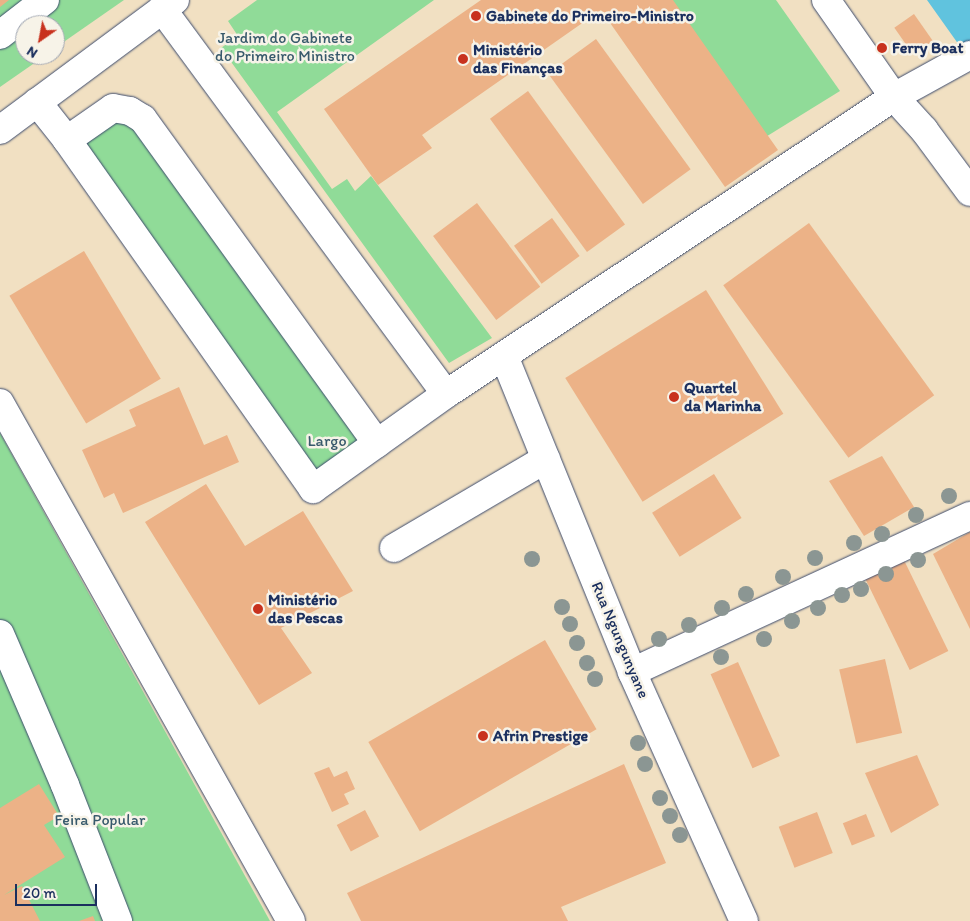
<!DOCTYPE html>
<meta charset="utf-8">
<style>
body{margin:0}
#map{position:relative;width:970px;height:921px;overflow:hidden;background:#f1e0c2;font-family:Itim,sans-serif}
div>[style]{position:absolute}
.green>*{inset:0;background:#90db98}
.water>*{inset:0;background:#60c3de}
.building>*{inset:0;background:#ecb287;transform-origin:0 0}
.roads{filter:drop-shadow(0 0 1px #3b4a6d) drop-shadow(0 0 1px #3b4a6d)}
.minor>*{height:28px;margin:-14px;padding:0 14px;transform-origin:14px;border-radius:14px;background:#fff}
.trees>*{width:16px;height:16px;margin:-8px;border-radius:50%;background:#8b9693}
.dots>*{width:14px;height:14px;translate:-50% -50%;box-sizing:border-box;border:2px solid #f7f3e8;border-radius:50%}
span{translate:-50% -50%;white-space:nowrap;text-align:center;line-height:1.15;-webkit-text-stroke:5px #f7f3e8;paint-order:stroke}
.poi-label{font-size:16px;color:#1b2f5e;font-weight:700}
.left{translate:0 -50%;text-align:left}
.park-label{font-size:16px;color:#385a6c}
.street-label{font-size:16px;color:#1b2f5e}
.north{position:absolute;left:15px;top:15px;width:50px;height:50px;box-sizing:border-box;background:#f7f3e8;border:1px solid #9fa5b1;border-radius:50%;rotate:213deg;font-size:14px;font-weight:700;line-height:20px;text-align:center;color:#1b2f5e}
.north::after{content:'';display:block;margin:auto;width:18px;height:22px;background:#c8321e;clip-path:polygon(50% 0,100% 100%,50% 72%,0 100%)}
.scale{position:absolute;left:15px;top:884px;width:82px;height:22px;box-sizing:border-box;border:2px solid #1b2f5e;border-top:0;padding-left:6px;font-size:15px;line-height:18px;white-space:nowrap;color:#1b2f5e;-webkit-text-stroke:4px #f7f3e8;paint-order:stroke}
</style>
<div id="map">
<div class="green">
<i style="clip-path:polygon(0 0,124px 0,55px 48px,55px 25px,25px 25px,25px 55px,46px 55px,0 87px)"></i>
<i style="clip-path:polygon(257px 0,434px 0,277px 112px,332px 189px,347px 179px,355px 191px,371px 176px,492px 338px,449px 363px,221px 48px,238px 36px,228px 21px)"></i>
<i style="clip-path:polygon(652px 0,776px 0,840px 91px,756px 143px)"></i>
<i style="clip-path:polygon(130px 111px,377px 443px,313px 489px,67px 140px)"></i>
<i style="clip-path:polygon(0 433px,270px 921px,0 921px)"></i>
</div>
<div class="water">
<i style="clip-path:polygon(927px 0,970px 0,970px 63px,959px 45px)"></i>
</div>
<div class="building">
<i style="clip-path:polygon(0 0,9px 0,0 7px)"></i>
<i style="clip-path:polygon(481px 0,673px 0,778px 150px,725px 187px,601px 10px,422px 135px,432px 148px,378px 185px,324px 109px)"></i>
<i style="left:914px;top:14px;width:33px;height:24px;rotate:55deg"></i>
<i style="left:596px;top:39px;width:161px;height:59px;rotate:54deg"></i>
<i style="left:528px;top:91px;width:165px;height:47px;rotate:54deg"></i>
<i style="left:477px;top:203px;width:105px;height:55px;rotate:53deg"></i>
<i style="left:552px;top:218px;width:47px;height:47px;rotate:54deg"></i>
<i style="left:809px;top:223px;width:213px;height:106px;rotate:54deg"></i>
<i style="left:84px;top:251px;width:149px;height:87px;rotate:59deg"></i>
<i style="left:706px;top:290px;width:146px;height:166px;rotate:58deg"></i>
<i style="clip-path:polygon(179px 387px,204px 445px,227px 435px,239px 462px,123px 513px,114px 493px,104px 498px,82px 450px,136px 426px,129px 410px)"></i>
<i style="clip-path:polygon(882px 456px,914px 507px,864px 536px,829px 481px)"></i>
<i style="left:714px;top:474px;width:52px;height:73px;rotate:58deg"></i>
<i style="clip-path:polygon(206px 484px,245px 546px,303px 511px,353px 591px,281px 628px,312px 673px,259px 705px,145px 522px)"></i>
<i style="clip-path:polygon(970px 532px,970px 629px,933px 554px)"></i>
<i style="left:901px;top:554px;width:108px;height:43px;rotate:64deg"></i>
<i style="left:545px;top:640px;width:103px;height:204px;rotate:60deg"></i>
<i style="left:885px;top:659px;width:76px;height:47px;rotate:77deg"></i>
<i style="left:738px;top:662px;width:103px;height:30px;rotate:66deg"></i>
<i style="clip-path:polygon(917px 755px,939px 805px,891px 833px,865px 773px)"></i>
<i style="clip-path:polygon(624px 764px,666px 863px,561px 907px,568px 921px,361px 921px,347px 893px)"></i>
<i style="clip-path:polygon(329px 767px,334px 777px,347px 771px,355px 789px,344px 794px,349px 804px,332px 812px,314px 773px)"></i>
<i style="clip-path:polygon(39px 784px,59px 816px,44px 825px,65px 857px,4px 895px,22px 886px,40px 921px,0 921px,0 808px)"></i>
<i style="left:365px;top:810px;width:30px;height:32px;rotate:62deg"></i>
<i style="left:817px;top:812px;width:44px;height:41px;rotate:69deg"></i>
<i style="left:866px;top:814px;width:24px;height:25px;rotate:68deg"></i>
<i style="clip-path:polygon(93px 916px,95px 921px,79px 921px)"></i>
</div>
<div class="roads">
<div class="minor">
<i style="left:826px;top:0;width:118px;rotate:55deg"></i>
<i style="left:894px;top:97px;width:45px;rotate:47.7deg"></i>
<i style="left:924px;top:130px;width:77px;rotate:53.4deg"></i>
<i style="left:162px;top:9px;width:478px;rotate:53.6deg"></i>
<i style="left:0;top:35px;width:57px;rotate:-37.9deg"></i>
<i style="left:37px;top:102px;width:48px;rotate:51.7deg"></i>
<i style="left:67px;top:140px;width:427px;rotate:54.8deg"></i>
<i style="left:313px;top:489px;width:163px;rotate:-35.5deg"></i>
<i style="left:446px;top:394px;width:538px;rotate:-33.54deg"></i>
<i style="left:894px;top:97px;width:87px;rotate:-28.9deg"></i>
<i style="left:0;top:130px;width:218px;rotate:-36.6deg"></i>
<i style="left:67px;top:140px;width:56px;rotate:-34.8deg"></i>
<i style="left:113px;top:108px;width:17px;rotate:10deg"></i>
<i style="left:130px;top:111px;width:15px;rotate:32deg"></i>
<i style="left:143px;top:119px;width:400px;rotate:54.2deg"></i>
<i style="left:504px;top:356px;width:341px;rotate:67.9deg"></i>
<i style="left:632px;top:672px;width:273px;rotate:65.8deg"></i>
<i style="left:0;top:403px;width:594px;rotate:60.67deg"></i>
<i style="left:394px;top:548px;width:176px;rotate:-30.4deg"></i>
<i style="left:0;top:634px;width:164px;rotate:66.7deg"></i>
<i style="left:65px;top:785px;width:146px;rotate:68.7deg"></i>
<i style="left:632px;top:672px;width:372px;rotate:-24.8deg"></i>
</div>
</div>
<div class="trees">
<i style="left:949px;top:496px"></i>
<i style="left:916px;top:515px"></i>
<i style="left:882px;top:534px"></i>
<i style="left:854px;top:543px"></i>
<i style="left:815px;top:558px"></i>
<i style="left:532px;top:559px"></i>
<i style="left:918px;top:560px"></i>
<i style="left:886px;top:574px"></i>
<i style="left:783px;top:577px"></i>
<i style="left:861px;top:589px"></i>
<i style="left:746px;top:594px"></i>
<i style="left:842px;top:595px"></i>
<i style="left:562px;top:607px"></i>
<i style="left:722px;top:608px"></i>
<i style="left:818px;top:608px"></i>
<i style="left:792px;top:621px"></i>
<i style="left:570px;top:624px"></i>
<i style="left:689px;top:625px"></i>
<i style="left:659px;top:639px"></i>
<i style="left:764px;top:639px"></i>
<i style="left:577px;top:643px"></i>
<i style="left:721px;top:657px"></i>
<i style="left:587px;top:663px"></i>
<i style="left:595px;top:679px"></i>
<i style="left:638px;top:743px"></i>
<i style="left:645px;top:764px"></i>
<i style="left:660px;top:798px"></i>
<i style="left:670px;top:816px"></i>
<i style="left:680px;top:835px"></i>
</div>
<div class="dots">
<i style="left:476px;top:16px;background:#c8321e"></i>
<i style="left:882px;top:48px;background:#c8321e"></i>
<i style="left:463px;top:59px;background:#c8321e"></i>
<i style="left:674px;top:397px;background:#c8321e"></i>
<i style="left:258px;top:609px;background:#c8321e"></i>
<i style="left:483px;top:736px;background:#c8321e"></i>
</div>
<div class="poi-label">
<span class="left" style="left:486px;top:16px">Gabinete do Primeiro-Ministro</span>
<span class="left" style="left:892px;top:48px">Ferry Boat</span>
<span class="left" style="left:473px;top:59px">Ministério<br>das Finanças</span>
<span class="left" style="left:684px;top:397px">Quartel<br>da Marinha</span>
<span class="left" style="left:268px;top:609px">Ministério<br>das Pescas</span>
<span class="left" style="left:493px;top:736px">Afrin Prestige</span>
</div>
<div class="park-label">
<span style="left:285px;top:47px">Jardim do Gabinete<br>do Primeiro Ministro</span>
<span style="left:327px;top:441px">Largo</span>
<span style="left:100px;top:820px">Feira Popular</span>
</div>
<div class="street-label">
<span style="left:620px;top:640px;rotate:67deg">Rua Ngungunyane</span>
</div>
<div class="north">N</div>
<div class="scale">20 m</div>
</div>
